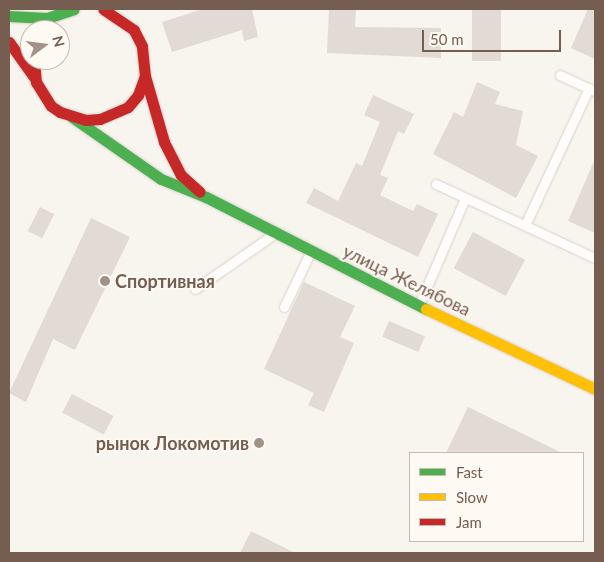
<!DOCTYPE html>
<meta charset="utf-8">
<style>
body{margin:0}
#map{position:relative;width:604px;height:562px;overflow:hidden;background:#f8f4ee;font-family:Lato,sans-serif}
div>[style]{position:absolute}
.building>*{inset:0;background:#e2dad4;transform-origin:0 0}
.roads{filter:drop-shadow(0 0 1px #d7d1cc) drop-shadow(0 0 1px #d7d1cc)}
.lane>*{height:9px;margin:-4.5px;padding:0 4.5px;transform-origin:4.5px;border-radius:4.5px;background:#fefdfc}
.fast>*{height:11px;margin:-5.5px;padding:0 5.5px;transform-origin:5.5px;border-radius:5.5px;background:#4caf50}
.slow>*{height:11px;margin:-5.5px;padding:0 5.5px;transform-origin:5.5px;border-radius:5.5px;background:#ffc107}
.jam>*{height:11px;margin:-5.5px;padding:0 5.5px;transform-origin:5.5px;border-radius:5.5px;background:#c62828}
.dots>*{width:14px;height:14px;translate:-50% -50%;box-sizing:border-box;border:2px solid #fef9f2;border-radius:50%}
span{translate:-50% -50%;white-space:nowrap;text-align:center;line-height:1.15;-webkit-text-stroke:4px #fef9f2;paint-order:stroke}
.street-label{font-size:18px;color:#755d50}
.poi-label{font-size:18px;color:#755d50;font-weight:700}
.left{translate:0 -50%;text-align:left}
.right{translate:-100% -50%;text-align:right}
.frame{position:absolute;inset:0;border:10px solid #755d50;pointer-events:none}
.legend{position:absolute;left:409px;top:452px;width:175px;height:90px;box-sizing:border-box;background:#fef9f2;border:1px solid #c7bbb1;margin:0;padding:6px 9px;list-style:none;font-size:15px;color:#755d50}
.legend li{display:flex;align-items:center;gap:10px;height:25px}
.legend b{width:25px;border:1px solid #c7bbb1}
.north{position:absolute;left:20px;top:20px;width:50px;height:50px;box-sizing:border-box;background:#fef9f2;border:1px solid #c7bbb1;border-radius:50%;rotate:75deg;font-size:14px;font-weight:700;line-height:20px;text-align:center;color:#755d50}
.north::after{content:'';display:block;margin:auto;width:18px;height:22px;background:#a39287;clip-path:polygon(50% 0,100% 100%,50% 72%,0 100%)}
.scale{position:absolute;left:422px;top:30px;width:139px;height:22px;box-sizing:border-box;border:2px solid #755d50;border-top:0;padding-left:6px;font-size:15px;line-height:18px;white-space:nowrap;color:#755d50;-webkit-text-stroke:4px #fef9f2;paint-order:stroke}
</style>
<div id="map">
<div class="building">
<i style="clip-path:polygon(203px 9px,252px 9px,258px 37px,244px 41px,242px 30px,172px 52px,162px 22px)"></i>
<i style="clip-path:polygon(329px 9px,356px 9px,355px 27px,441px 28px,441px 58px,327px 53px)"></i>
<i style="left:472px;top:9px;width:29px;height:52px"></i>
<i style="clip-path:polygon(588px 9px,595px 9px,595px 59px,571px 48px)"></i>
<i style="clip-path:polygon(477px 82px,500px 92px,495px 104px,523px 111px,516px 145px,538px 156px,516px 198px,433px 154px,454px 112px,463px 117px)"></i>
<i style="clip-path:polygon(373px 95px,414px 114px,404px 134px,398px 131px,380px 175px,388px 178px,380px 195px,413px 211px,417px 204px,438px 214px,418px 257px,306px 203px,314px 188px,338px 201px,356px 163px,362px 166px,380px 122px,364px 115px)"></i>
<i style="clip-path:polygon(595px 159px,595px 233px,568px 221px)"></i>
<i style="left:40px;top:207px;width:16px;height:27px;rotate:27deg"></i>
<i style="clip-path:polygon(91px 218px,130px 237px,75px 350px,53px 339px,26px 402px,9px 393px)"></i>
<i style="left:473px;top:232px;width:59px;height:41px;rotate:28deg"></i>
<i style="clip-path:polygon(304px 282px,355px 306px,340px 337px,354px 343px,324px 412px,308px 405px,314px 393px,264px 369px)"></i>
<i style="left:389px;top:321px;width:39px;height:17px;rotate:23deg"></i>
<i style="left:72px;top:394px;width:47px;height:21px;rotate:28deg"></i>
<i style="clip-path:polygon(468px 407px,562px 453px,446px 453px)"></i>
<i style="clip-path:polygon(251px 531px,295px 553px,240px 553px)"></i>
</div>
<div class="roads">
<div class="lane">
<i style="left:560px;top:75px;width:38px;rotate:25deg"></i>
<i style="left:436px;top:184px;width:175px;rotate:25deg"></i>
<i style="left:526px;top:223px;width:149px;rotate:-65deg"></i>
<i style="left:195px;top:289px;width:96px;rotate:-34.8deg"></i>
<i style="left:419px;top:305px;width:116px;rotate:-66.7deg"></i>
<i style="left:284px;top:307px;width:62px;rotate:-64.3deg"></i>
</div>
<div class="fast">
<i style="left:9px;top:16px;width:38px;rotate:3deg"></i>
<i style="left:47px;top:18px;width:28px;rotate:-18deg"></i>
<i style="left:72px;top:117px;width:108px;rotate:34.9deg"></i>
<i style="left:161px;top:179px;width:48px;rotate:21.8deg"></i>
<i style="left:206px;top:197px;width:247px;rotate:27deg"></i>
</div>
<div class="slow">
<i style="left:426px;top:309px;width:187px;rotate:25.3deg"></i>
</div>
<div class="jam">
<i style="left:9px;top:42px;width:43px;rotate:54.5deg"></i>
<i style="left:34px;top:60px;width:22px;rotate:85deg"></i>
<i style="left:36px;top:82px;width:28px;rotate:58deg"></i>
<i style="left:51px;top:106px;width:11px;rotate:34deg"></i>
<i style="left:60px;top:112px;width:27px;rotate:17deg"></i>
<i style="left:86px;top:120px;width:14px;rotate:-4deg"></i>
<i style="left:100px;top:119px;width:30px;rotate:-23deg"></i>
<i style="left:128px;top:107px;width:16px;rotate:-50deg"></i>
<i style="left:138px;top:95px;width:20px;rotate:-70deg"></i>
<i style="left:145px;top:76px;width:30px;rotate:-96deg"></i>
<i style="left:142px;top:46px;width:18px;rotate:-117deg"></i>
<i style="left:134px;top:30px;width:37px;rotate:-146deg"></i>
<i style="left:145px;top:76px;width:69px;rotate:73.9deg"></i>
<i style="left:164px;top:142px;width:37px;rotate:63deg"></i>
<i style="left:181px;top:175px;width:25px;rotate:42deg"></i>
</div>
</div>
<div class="dots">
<i style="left:105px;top:281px;background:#a39287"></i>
<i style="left:259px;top:443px;background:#a39287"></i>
</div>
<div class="street-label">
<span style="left:407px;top:280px;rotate:26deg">улица Желябова</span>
</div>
<div class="poi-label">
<span class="left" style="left:115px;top:281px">Спортивная</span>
<span class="right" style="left:249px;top:443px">рынок Локомотив</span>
</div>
<div class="frame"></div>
<ul class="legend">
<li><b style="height:6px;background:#4caf50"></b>Fast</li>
<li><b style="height:6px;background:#ffc107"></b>Slow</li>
<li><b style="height:6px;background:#c62828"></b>Jam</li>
</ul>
<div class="north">N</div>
<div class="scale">50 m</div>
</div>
